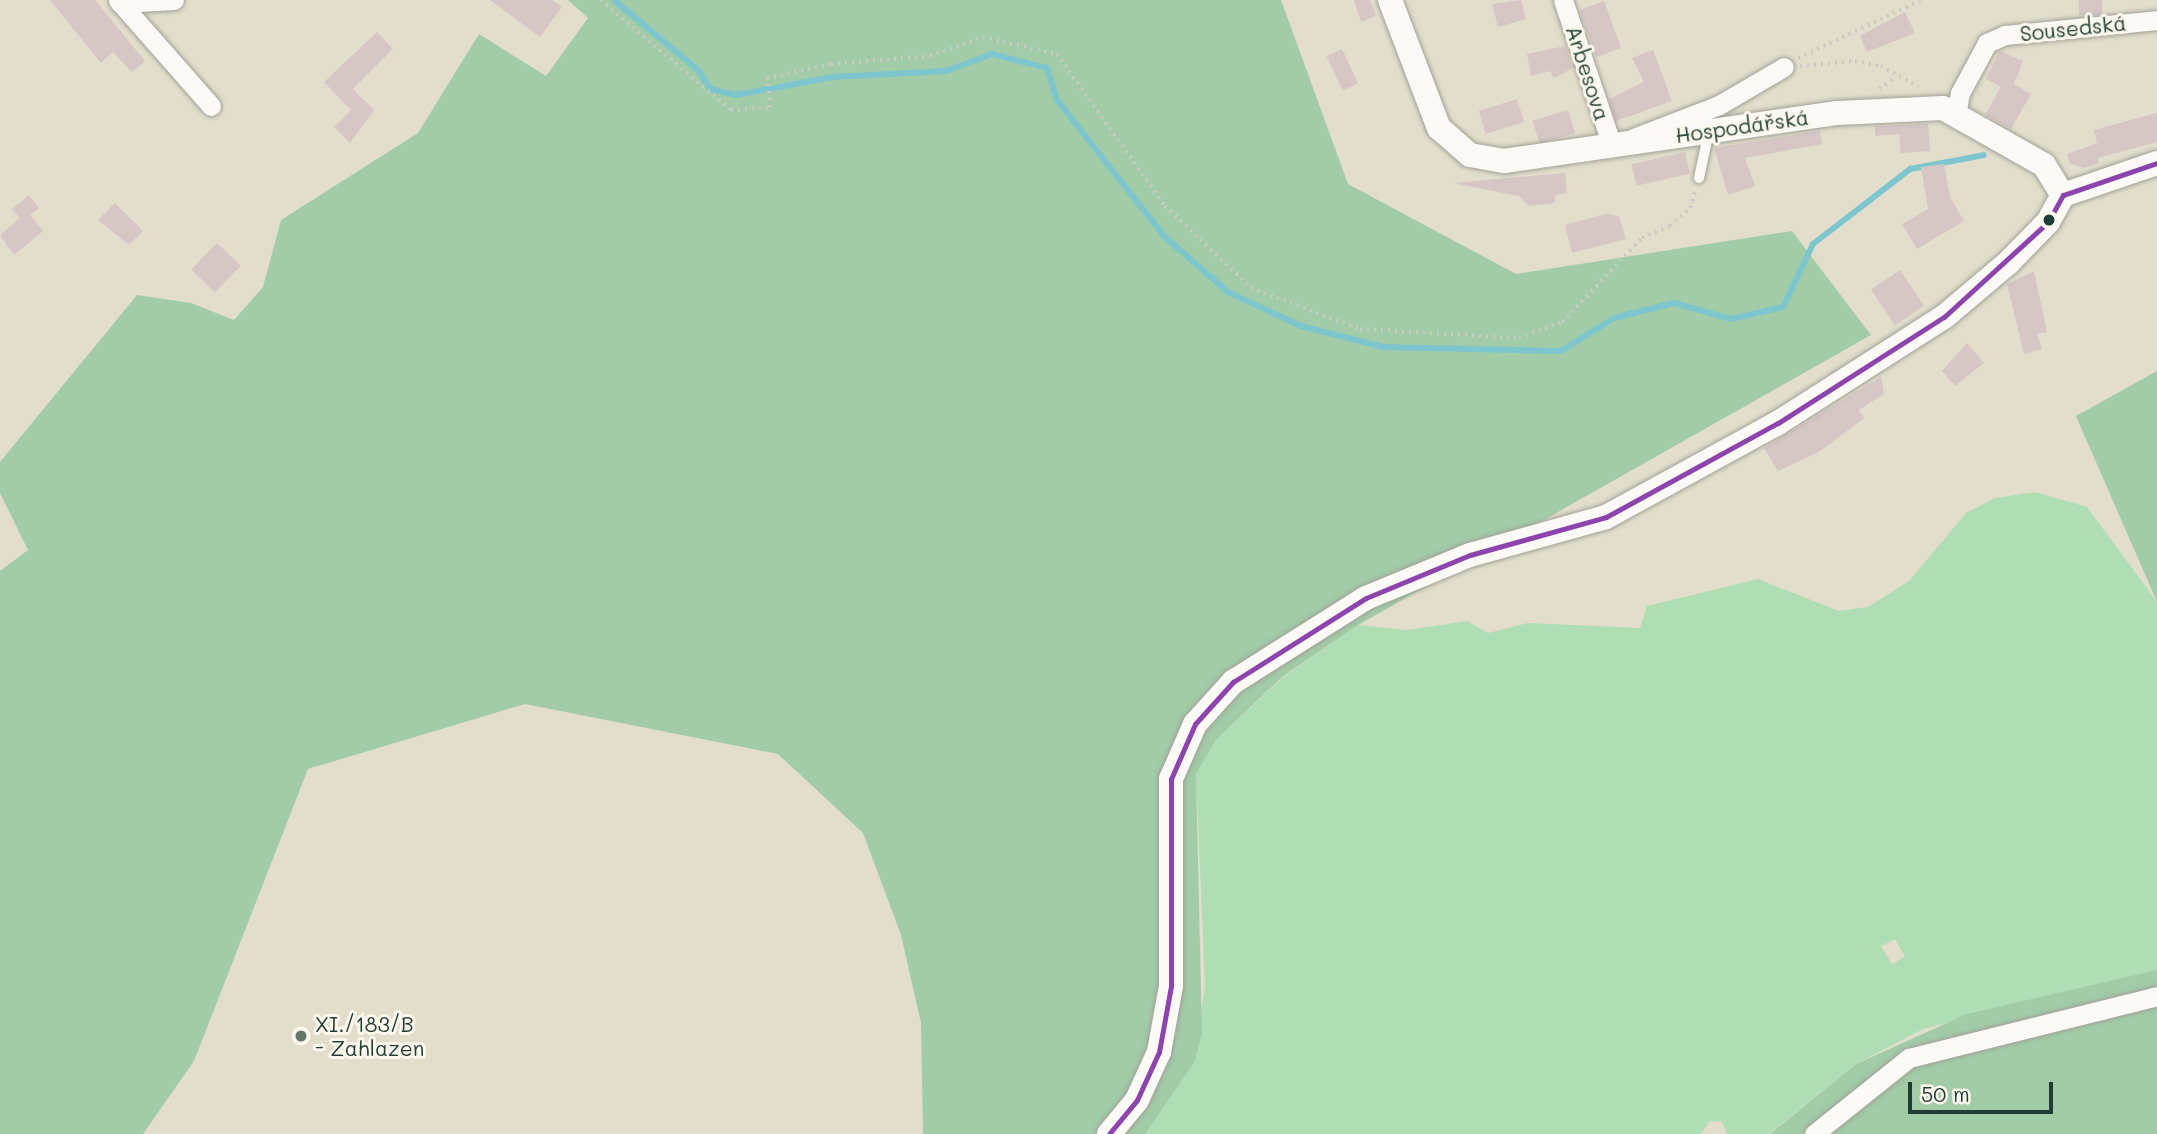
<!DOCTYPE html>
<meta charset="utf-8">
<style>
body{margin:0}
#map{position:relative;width:2157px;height:1134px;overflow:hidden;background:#e3decc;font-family:Mali,sans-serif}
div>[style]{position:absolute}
.green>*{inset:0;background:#afdeb5}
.forest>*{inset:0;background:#a1cca7}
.stream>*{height:6px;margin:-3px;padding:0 3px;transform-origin:3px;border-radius:3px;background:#7ec6cd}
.building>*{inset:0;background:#d6c6c6;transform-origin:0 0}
.path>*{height:3.5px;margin-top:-1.75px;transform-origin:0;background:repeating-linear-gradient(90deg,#c9cac5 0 2px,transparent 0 7px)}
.roads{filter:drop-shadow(0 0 2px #a2a297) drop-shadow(0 0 2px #a2a297)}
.service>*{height:10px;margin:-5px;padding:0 5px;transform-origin:5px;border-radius:5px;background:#fbfaf7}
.minor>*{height:19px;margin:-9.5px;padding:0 9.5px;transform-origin:9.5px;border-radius:9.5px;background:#fbfaf7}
.tertiary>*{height:24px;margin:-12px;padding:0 12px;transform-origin:12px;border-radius:12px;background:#fbfaf7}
.bus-1>*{height:5px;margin:-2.5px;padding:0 2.5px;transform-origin:2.5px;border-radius:2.5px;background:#8e44ad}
.dots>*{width:19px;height:19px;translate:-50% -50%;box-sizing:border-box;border:4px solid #fbf7ec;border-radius:50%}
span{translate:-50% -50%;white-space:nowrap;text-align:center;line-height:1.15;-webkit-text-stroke:6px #fbf7ec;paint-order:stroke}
.street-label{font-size:21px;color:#1f3d34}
.poi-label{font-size:21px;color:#1f3d34}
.left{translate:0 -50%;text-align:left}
.scale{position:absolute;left:1908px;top:1082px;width:145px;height:32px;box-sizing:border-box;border:4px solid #1f3d34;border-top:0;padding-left:9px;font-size:21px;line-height:24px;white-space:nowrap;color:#1f3d34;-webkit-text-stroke:5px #fbf7ec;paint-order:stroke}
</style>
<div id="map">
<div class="green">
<i style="clip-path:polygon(evenodd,2035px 492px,2087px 507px,2157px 602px,2157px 970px,1923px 1029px,1856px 1064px,1769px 1134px,1727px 1134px,1722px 1122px,1710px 1121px,1701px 1134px,1145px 1134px,1194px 1063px,1205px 986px,1196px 774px,1216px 740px,1282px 678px,1358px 625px,1407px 630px,1467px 621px,1488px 633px,1528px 623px,1640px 628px,1647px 606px,1758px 579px,1839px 611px,1868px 607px,1909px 581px,1966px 513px,1995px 498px,2035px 492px,1895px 939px,1905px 957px,1892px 964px,1881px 946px,1895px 939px)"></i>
</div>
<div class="forest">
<i style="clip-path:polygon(568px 0,1281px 0,1348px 184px,1516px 274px,1792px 231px,1871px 335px,1358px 625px,1282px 677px,1216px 740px,1196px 774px,1202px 1033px,1194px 1063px,1145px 1134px,923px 1134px,921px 1023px,901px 935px,863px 833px,778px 754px,525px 704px,308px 769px,194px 1061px,143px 1134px,0 1134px,0 571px,28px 550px,0 493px,0 462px,137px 295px,191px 303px,234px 320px,263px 287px,281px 220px,418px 133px,479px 34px,546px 76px,588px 18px)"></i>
<i style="clip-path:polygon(2157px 371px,2157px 602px,2076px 416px)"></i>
<i style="clip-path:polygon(2157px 970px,2157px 1134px,1770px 1134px,1856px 1064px,1967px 1014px)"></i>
</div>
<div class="stream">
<i style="left:614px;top:0;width:109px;rotate:39.8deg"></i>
<i style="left:698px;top:70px;width:22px;rotate:58deg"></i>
<i style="left:710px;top:89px;width:27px;rotate:13deg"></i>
<i style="left:736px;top:95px;width:99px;rotate:-10.5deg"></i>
<i style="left:833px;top:77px;width:113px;rotate:-3deg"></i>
<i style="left:946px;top:71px;width:49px;rotate:-20.3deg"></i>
<i style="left:992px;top:54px;width:57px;rotate:14.3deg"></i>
<i style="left:1047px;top:68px;width:34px;rotate:73deg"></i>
<i style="left:1057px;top:100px;width:174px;rotate:51.8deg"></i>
<i style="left:1165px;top:237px;width:84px;rotate:41.1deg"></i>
<i style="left:1228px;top:292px;width:81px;rotate:25deg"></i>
<i style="left:1301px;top:326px;width:85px;rotate:14.4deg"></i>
<i style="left:1383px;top:347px;width:178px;rotate:1.3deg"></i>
<i style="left:1561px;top:351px;width:62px;rotate:-31.9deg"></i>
<i style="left:1614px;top:318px;width:62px;rotate:-14deg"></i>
<i style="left:1674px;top:303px;width:59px;rotate:15.7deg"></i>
<i style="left:1731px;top:319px;width:53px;rotate:-13deg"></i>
<i style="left:1783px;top:307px;width:70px;rotate:-64.5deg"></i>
<i style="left:1813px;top:244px;width:123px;rotate:-37.7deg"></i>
<i style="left:1910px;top:169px;width:75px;rotate:-10.7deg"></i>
</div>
<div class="building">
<i style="clip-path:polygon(50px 0,95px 0,145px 61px,132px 72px,113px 52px,101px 63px)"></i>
<i style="clip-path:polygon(490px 0,552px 0,562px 7px,540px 37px)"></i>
<i style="clip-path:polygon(1354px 0,1370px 0,1376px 16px,1361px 22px)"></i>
<i style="clip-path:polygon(1521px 0,1526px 19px,1498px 27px,1492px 4px)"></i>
<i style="left:2079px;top:0;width:23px;height:15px"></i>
<i style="left:1604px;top:1px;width:50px;height:26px;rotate:70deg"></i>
<i style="clip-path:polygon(1905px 12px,1915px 33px,1867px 52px,1860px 36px)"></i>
<i style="clip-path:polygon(377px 32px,393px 49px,353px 89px,374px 110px,350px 143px,334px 127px,351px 110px,324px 82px)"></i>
<i style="clip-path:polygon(1565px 46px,1573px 68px,1554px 78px,1550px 71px,1531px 76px,1527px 54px)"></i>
<i style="left:1342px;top:49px;width:38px;height:17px;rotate:65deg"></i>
<i style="clip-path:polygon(1653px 50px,1672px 101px,1616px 121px,1609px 99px,1644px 82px,1632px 58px)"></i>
<i style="clip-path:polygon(2000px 51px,2023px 61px,2014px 84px,2031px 94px,2011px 129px,1985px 115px,2001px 87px,1986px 79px)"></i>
<i style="left:1517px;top:99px;width:24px;height:40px;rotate:73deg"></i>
<i style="left:1568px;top:110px;width:24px;height:37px;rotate:73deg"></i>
<i style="clip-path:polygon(2157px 113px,2157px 142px,2098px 158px,2099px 163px,2085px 168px,2070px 164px,2067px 154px,2097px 143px,2094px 130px)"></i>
<i style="clip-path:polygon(1928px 124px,1930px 151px,1901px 153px,1899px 134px,1875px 136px,1875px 126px)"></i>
<i style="clip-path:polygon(1820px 131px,1822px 144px,1745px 158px,1755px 186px,1728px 195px,1714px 148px)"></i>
<i style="left:1685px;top:152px;width:22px;height:55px;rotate:77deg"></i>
<i style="clip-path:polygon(1944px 164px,1950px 197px,1964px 221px,1917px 249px,1902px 224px,1928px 209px,1921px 167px)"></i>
<i style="clip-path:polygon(1565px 173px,1567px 193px,1555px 195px,1555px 203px,1529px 206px,1519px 196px,1453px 183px)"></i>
<i style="clip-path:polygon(29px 195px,39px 208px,30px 215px,43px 231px,14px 255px,0 235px,20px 218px,12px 209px)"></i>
<i style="clip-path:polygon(115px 203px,143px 231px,129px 245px,98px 220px)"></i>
<i style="clip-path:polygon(1605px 214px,1619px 216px,1626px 239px,1572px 253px,1565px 225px)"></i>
<i style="left:217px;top:243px;width:33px;height:37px;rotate:44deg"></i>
<i style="left:1900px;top:270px;width:43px;height:35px;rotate:56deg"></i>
<i style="clip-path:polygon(2034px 271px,2047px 332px,2037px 334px,2042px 349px,2024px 354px,2007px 284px)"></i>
<i style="clip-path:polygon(1967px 343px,1984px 363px,1955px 386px,1942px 371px)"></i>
<i style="clip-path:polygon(1881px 377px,1884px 394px,1859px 410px,1864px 418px,1819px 452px,1778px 471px,1764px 448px)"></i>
</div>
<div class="path">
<i style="left:601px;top:0;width:170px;rotate:40.2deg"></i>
<i style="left:731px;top:110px;width:39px;rotate:-4deg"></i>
<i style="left:770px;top:107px;width:29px;rotate:-96deg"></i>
<i style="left:767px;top:78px;width:66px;rotate:-12.3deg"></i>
<i style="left:831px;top:64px;width:99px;rotate:-4.6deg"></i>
<i style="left:930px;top:56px;width:56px;rotate:-19.7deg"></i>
<i style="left:983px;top:37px;width:76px;rotate:12.9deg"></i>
<i style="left:1057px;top:54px;width:186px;rotate:54.6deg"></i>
<i style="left:1165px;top:206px;width:119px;rotate:43.6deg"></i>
<i style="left:1251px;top:288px;width:116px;rotate:20.6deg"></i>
<i style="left:1360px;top:329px;width:159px;rotate:3.2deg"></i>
<i style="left:1519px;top:338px;width:46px;rotate:-20.4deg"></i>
<i style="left:1562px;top:322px;width:116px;rotate:-46.4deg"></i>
<i style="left:1642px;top:238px;width:30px;rotate:-23deg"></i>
<i style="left:1670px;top:226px;width:27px;rotate:-42deg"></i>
<i style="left:1690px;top:208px;width:17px;rotate:-73deg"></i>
<i style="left:1798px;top:58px;width:136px;rotate:-25.2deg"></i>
<i style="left:1800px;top:66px;width:55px;rotate:-5.2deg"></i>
<i style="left:1855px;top:61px;width:26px;rotate:11deg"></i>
<i style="left:1881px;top:66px;width:43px;rotate:28.9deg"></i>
<i style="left:1879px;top:89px;width:19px;rotate:-35deg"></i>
</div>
<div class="roads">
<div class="service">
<i style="left:1699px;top:178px;width:48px;rotate:-78deg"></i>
</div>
<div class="minor">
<i style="left:118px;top:0;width:141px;rotate:48.7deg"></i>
<i style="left:1563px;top:0;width:154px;rotate:71.4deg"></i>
<i style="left:120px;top:3px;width:54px;rotate:-3.2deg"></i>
<i style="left:1956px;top:115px;width:22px;rotate:-80deg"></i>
<i style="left:1960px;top:93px;width:57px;rotate:-61.6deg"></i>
<i style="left:1987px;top:43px;width:20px;rotate:-24deg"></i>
<i style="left:2005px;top:35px;width:153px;rotate:-5.6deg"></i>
<i style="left:1633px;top:138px;width:92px;rotate:-21deg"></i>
<i style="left:1719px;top:105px;width:75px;rotate:-30.3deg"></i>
<i style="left:1814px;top:1134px;width:122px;rotate:-38.7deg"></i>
<i style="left:1909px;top:1058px;width:256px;rotate:-14deg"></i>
</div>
<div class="tertiary">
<i style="left:1390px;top:0;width:137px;rotate:69.1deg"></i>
<i style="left:1439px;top:128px;width:41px;rotate:41.1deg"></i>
<i style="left:1470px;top:155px;width:35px;rotate:10deg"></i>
<i style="left:1504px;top:161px;width:337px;rotate:-8.2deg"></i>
<i style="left:1838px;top:113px;width:105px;rotate:-2.7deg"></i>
<i style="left:1943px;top:108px;width:116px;rotate:29.4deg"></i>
<i style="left:2044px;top:165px;width:36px;rotate:58deg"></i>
<i style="left:2063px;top:195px;width:99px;rotate:-18.8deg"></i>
<i style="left:1109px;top:1134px;width:44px;rotate:-50.5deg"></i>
<i style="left:1137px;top:1100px;width:53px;rotate:-65.4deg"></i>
<i style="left:1159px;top:1052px;width:67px;rotate:-79.7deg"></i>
<i style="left:1171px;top:986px;width:207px;rotate:-90deg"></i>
<i style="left:1171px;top:779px;width:60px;rotate:-66.4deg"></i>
<i style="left:1195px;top:724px;width:57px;rotate:-47.9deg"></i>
<i style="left:1233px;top:682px;width:157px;rotate:-32.3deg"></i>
<i style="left:1366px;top:598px;width:113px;rotate:-22.5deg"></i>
<i style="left:1470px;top:555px;width:141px;rotate:-15.6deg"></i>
<i style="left:1606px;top:517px;width:196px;rotate:-28.7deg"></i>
<i style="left:1778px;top:423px;width:197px;rotate:-32.6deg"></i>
<i style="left:1944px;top:317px;width:84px;rotate:-40.2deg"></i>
<i style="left:2008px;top:263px;width:57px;rotate:-45.7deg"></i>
<i style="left:2048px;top:222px;width:31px;rotate:-61deg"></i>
</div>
</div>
<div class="bus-1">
<i style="left:2063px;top:195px;width:99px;rotate:-18.8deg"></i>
<i style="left:1109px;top:1134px;width:44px;rotate:-50.5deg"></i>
<i style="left:1137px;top:1100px;width:53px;rotate:-65.4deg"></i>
<i style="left:1159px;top:1052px;width:67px;rotate:-79.7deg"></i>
<i style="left:1171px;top:986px;width:207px;rotate:-90deg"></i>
<i style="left:1171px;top:779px;width:60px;rotate:-66.4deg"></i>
<i style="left:1195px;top:724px;width:57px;rotate:-47.9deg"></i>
<i style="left:1233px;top:682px;width:157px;rotate:-32.3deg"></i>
<i style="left:1366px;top:598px;width:113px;rotate:-22.5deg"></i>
<i style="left:1470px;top:555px;width:141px;rotate:-15.6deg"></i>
<i style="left:1606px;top:517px;width:196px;rotate:-28.7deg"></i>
<i style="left:1778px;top:423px;width:197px;rotate:-32.6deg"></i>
<i style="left:1944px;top:317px;width:141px;rotate:-42.4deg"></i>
<i style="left:2048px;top:222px;width:31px;rotate:-61deg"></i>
</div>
<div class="dots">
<i style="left:2049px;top:220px;background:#1f3d34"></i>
<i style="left:301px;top:1036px;background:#647569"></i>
</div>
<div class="street-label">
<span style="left:2073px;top:28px;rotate:-6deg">Sousedská</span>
<span style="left:1588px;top:73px;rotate:72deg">Arbesova</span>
<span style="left:1742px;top:126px;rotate:-8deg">Hospodářská</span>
</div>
<div class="poi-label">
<span class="left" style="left:315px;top:1036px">XI./183/B<br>- Zahlazen</span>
</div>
<div class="scale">50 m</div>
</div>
